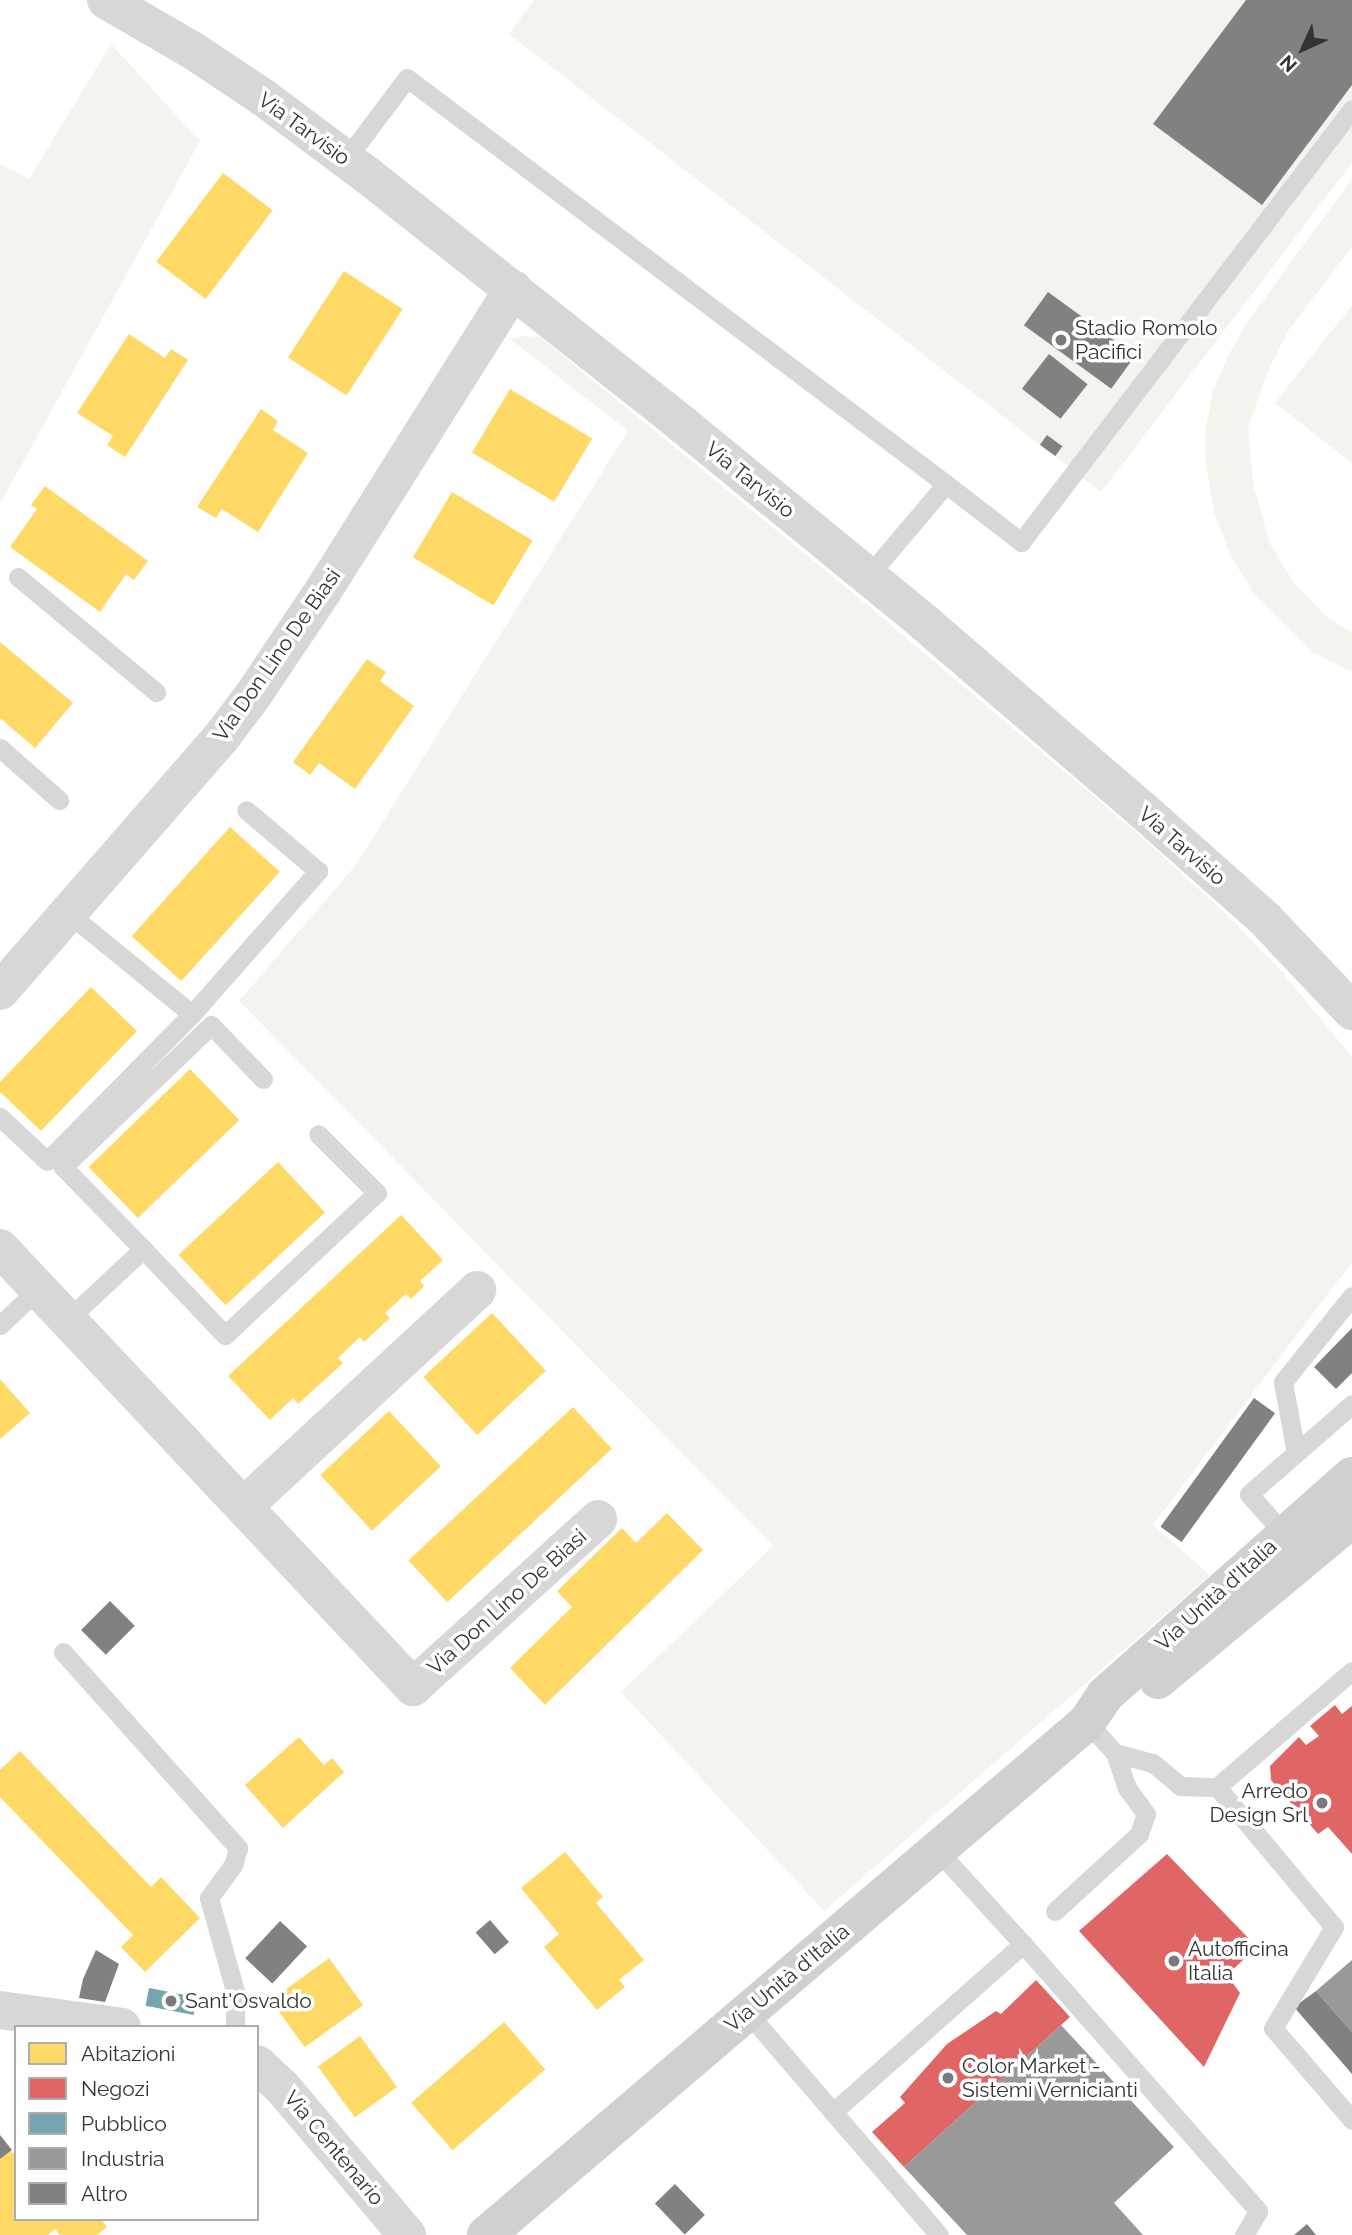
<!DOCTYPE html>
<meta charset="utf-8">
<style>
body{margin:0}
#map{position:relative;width:1352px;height:2235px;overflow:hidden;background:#fff;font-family:Raleway,sans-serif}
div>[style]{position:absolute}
.green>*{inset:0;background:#f1f5ed}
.homes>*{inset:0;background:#ffd966;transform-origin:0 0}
.shops>*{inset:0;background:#e06666}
.public>*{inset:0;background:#76a5af;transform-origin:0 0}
.industry>*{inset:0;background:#999}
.building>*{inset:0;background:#818181;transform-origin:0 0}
.lane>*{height:19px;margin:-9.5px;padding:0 9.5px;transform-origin:9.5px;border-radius:9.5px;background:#d7d7d7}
.street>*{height:38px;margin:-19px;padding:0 19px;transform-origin:19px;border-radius:19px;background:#d7d7d7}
.secondary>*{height:38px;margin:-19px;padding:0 19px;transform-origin:19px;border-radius:19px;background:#d0d0d0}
.dots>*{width:19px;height:19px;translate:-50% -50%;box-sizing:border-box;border:4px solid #fff;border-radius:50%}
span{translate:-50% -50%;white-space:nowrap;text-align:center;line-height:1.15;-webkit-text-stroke:7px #fff;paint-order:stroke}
.street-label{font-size:21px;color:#333}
.poi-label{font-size:21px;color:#333}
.left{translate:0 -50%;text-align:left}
.right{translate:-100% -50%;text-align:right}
.legend{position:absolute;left:14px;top:2025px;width:245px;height:196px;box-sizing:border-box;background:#fff;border:2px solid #adadad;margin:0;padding:9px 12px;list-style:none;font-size:21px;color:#333}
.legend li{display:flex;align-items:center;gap:14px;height:35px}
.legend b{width:35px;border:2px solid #adadad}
.north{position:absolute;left:1268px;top:14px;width:70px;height:70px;-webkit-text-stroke:5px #fff;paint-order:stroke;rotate:225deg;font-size:19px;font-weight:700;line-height:28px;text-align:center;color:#333}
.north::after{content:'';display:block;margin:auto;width:24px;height:32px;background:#333;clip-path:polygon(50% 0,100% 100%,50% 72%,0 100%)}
</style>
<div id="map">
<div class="green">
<i style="clip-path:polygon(534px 0,1352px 0,1352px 163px,1101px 492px,509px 34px)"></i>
<i style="clip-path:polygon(111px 44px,200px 141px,0 504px,0 164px,29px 179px)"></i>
<i style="clip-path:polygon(1352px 179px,1352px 246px,1288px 331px,1267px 373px,1248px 428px,1253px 483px,1270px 544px,1295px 584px,1328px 618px,1352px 633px,1352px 672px,1312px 652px,1255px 595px,1230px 555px,1214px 512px,1205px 458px,1205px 431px,1213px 391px,1228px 356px,1248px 321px)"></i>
<i style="clip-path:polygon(1352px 305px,1352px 463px,1275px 403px)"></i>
<i style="clip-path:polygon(522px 336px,540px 337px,854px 594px,1136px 832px,1227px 915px,1283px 973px,1352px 1057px,1352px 1262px,1153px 1525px,1210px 1575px,824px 1911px,621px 1692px,773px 1546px,239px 1001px,355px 866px,628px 431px,510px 339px)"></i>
</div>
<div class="homes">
<i style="left:223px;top:173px;width:62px;height:111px;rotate:37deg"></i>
<i style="left:344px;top:271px;width:70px;height:103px;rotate:33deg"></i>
<i style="clip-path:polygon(129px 334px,165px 358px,171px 349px,188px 360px,125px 457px,107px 445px,113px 436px,77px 413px)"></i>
<i style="left:510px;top:389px;width:96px;height:74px;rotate:31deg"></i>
<i style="clip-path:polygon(261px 409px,278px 421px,273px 430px,308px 453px,258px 532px,222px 509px,216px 518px,197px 507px)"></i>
<i style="clip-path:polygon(45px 486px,148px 561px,134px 580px,126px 574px,100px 612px,10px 547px,37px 509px,31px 505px)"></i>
<i style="left:452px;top:492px;width:94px;height:76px;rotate:31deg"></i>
<i style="clip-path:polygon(0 642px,73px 703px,35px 748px,0 718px)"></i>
<i style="clip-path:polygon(367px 659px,386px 672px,380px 681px,414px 706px,355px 789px,319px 763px,310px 775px,293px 762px)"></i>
<i style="left:230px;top:827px;width:67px;height:147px;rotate:42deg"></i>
<i style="clip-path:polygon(91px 987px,137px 1031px,41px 1131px,0 1092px,0 1082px)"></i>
<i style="left:190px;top:1069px;width:71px;height:141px;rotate:46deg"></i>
<i style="left:278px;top:1162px;width:69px;height:136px;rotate:47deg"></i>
<i style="clip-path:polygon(401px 1215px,443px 1260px,420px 1281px,424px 1286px,411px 1299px,406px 1294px,385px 1313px,390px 1318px,364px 1342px,360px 1337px,338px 1358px,343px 1363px,298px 1404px,293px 1398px,270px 1420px,228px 1376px)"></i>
<i style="left:492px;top:1313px;width:79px;height:94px;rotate:47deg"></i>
<i style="clip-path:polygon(0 1379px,30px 1413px,0 1439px)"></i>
<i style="left:573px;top:1407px;width:57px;height:225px;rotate:47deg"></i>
<i style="left:389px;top:1411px;width:76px;height:94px;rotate:47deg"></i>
<i style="clip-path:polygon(667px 1513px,703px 1550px,545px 1705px,510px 1668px,572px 1607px,557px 1591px,622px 1528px,636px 1543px)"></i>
<i style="clip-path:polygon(299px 1737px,324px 1765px,332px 1758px,344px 1772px,283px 1828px,245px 1785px)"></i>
<i style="clip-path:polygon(20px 1751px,151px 1887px,161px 1877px,200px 1918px,145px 1972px,121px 1947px,133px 1935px,0 1797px,0 1770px)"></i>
<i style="clip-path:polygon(565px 1852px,603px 1897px,596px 1903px,644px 1960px,619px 1980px,625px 1987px,597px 2010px,544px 1947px,559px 1934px,521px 1888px)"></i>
<i style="left:329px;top:1958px;width:58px;height:72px;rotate:54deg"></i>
<i style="left:504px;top:2022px;width:63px;height:123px;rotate:49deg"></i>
<i style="left:360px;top:2036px;width:63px;height:52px;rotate:54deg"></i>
<i style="clip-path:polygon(11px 2151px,16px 2156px,16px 2219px,101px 2219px,107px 2227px,97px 2235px,60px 2235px,55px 2229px,48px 2235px,0 2235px,0 2159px)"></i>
</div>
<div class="shops">
<i style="clip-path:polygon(1335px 1705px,1342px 1714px,1352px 1706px,1352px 1854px,1328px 1827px,1318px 1834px,1271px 1780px,1270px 1766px,1299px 1737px,1306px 1745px,1319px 1736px,1310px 1726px)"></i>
<i style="clip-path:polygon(1167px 1854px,1257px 1947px,1227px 1975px,1240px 1993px,1204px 2067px,1079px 1931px)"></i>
<i style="clip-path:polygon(1036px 1980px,1070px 2017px,904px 2167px,872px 2132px,905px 2103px,900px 2097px,947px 2044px,996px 2011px,1001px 2014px)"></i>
</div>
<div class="public">
<i style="left:149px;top:1988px;width:49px;height:18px;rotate:11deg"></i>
</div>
<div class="industry">
<i style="clip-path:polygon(1352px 1960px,1352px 2032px,1316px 1991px)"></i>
<i style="clip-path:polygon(1061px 2025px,1174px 2147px,1114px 2203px,1143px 2235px,967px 2235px,904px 2167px)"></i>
</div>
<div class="building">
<i style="clip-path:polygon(1246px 0,1352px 0,1352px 85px,1262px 205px,1153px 124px)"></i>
<i style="left:1048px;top:292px;width:108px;height:41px;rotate:36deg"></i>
<i style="left:1049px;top:354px;width:49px;height:44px;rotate:38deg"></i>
<i style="left:1047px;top:435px;width:19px;height:12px;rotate:36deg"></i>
<i style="clip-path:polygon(1352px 1328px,1352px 1373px,1336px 1389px,1314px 1367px)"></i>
<i style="left:1254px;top:1398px;width:26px;height:159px;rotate:36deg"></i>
<i style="left:110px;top:1601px;width:35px;height:41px;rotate:45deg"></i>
<i style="left:490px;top:1920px;width:29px;height:19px;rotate:49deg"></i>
<i style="left:280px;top:1921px;width:37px;height:51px;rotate:43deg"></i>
<i style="clip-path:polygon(96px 1950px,119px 1964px,105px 2002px,79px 1998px,83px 1979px)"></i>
<i style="clip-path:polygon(1316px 1991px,1352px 2032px,1352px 2074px,1294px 2007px)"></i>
<i style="clip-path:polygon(0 2135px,12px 2150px,0 2159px)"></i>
<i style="left:675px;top:2184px;width:43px;height:28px;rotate:46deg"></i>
<i style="clip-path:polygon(1307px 2224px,1316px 2235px,1294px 2235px)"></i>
</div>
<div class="lane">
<i style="left:346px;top:159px;width:101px;rotate:-53deg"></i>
<i style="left:407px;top:78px;width:675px;rotate:36.99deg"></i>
<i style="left:946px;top:484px;width:121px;rotate:130.3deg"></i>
<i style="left:946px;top:484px;width:95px;rotate:37.7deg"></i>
<i style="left:1021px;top:542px;width:545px;rotate:-52.6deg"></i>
<i style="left:18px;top:577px;width:180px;rotate:39.8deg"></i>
<i style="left:0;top:748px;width:79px;rotate:41.4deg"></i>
<i style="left:68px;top:913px;width:160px;rotate:39.2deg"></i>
<i style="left:192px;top:1014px;width:191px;rotate:-48.6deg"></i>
<i style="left:318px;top:871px;width:94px;rotate:-139.7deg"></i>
<i style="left:0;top:1117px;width:64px;rotate:43.1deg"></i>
<i style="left:47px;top:1161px;width:206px;rotate:-45.4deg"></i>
<i style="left:143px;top:1249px;width:119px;rotate:46.4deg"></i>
<i style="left:225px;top:1335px;width:208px;rotate:-43.1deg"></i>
<i style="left:377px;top:1193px;width:83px;rotate:-135deg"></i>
<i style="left:68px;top:1319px;width:103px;rotate:-43deg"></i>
<i style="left:143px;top:1249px;width:115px;rotate:-134.3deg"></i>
<i style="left:63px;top:1167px;width:205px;rotate:-43.8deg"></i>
<i style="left:211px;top:1025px;width:75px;rotate:46.1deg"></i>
<i style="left:0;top:1325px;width:54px;rotate:-43.5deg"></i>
<i style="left:1296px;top:1453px;width:72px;rotate:-100.4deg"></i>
<i style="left:1283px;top:1382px;width:110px;rotate:-51.3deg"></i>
<i style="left:1284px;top:1534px;width:53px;rotate:-131.2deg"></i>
<i style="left:1249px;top:1494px;width:137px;rotate:-41.1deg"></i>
<i style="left:63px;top:1652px;width:263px;rotate:48.2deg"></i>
<i style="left:238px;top:1848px;width:18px;rotate:106deg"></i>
<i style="left:233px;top:1865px;width:41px;rotate:126deg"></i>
<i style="left:209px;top:1898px;width:97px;rotate:74.4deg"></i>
<i style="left:235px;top:1991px;width:36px;rotate:90deg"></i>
<i style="left:1115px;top:1753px;width:39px;rotate:15deg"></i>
<i style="left:1153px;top:1763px;width:35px;rotate:40deg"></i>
<i style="left:1180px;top:1786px;width:37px;rotate:2deg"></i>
<i style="left:1217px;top:1787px;width:182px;rotate:50.1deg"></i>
<i style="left:1334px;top:1927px;width:118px;rotate:121.1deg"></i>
<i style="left:1273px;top:2028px;width:121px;rotate:49.3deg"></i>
<i style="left:1217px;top:1787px;width:178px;rotate:-40.7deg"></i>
<i style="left:1055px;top:1911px;width:114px;rotate:-42.5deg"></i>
<i style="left:1139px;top:1834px;width:21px;rotate:-71deg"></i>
<i style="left:1146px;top:1814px;width:32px;rotate:-126deg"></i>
<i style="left:1127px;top:1788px;width:37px;rotate:-109deg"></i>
<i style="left:1115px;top:1753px;width:42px;rotate:-132.1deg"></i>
<i style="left:1023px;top:1944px;width:356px;rotate:48.6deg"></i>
<i style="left:1258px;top:2211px;width:28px;rotate:120deg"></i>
<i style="left:747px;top:2012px;width:132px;rotate:49.3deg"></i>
<i style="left:833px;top:2112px;width:254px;rotate:-41.5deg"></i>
<i style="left:1023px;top:1944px;width:126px;rotate:-132.4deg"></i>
<i style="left:833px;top:2112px;width:162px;rotate:49.2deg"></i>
</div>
<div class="street">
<i style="left:106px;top:0;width:103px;rotate:30.3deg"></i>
<i style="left:195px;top:52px;width:83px;rotate:33.7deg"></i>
<i style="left:264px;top:98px;width:129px;rotate:36.8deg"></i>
<i style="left:367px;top:175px;width:402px;rotate:38.3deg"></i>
<i style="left:682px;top:424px;width:315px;rotate:39.3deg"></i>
<i style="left:926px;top:624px;width:305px;rotate:40.7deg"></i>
<i style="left:1157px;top:823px;width:144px;rotate:41.6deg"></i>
<i style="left:1265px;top:919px;width:127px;rotate:46.6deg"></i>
<i style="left:0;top:991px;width:335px;rotate:-48.9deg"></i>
<i style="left:220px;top:739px;width:56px;rotate:-52.9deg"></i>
<i style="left:254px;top:694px;width:124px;rotate:-56.2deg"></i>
<i style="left:323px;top:591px;width:357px;rotate:-57.8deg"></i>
<i style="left:0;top:1248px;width:603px;rotate:46.75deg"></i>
<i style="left:413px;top:1687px;width:250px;rotate:-42.2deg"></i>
<i style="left:244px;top:1506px;width:318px;rotate:-42.8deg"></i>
<i style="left:0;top:2010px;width:123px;rotate:7.9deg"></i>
<i style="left:257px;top:2064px;width:34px;rotate:43deg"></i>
<i style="left:282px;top:2087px;width:194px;rotate:49.8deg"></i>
</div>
<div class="secondary">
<i style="left:1158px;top:1680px;width:252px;rotate:-39.7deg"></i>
<i style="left:486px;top:2235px;width:790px;rotate:-40.48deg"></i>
<i style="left:1087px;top:1722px;width:32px;rotate:-56deg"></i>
<i style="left:1105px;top:1695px;width:330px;rotate:-41.6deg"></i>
</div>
<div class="dots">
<i style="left:1061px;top:340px;background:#7a7a7a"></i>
<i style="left:1322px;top:1803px;background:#7a7a7a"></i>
<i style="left:1174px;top:1961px;background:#7a7a7a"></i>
<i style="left:171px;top:2001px;background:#7a7a7a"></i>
<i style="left:948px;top:2078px;background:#7a7a7a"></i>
</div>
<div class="street-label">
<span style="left:304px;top:129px;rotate:36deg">Via Tarvisio</span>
<span style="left:750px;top:480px;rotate:39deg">Via Tarvisio</span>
<span style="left:277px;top:655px;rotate:-55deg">Via Don Lino De Biasi</span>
<span style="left:1182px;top:846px;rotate:41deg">Via Tarvisio</span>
<span style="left:1216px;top:1595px;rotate:-42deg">Via Unità d'Italia</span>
<span style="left:507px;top:1602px;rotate:-42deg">Via Don Lino De Biasi</span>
<span style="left:787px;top:1978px;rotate:-40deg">Via Unità d'Italia</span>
<span style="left:334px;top:2148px;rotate:50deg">Via Centenario</span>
</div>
<div class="poi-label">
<span class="left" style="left:1075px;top:340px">Stadio Romolo<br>Pacifici</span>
<span class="right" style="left:1308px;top:1803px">Arredo<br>Design Srl</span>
<span class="left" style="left:1188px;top:1961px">Autofficina<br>Italia</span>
<span class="left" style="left:185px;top:2001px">Sant'Osvaldo</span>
<span class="left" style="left:962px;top:2078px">Color Market -<br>Sistemi Vernicianti</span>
</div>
<ul class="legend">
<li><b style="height:19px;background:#ffd966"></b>Abitazioni</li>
<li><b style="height:19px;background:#e06666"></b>Negozi</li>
<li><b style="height:19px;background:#76a5af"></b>Pubblico</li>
<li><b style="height:19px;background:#999"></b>Industria</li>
<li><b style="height:19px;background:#818181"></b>Altro</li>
</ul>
<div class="north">N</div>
</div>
